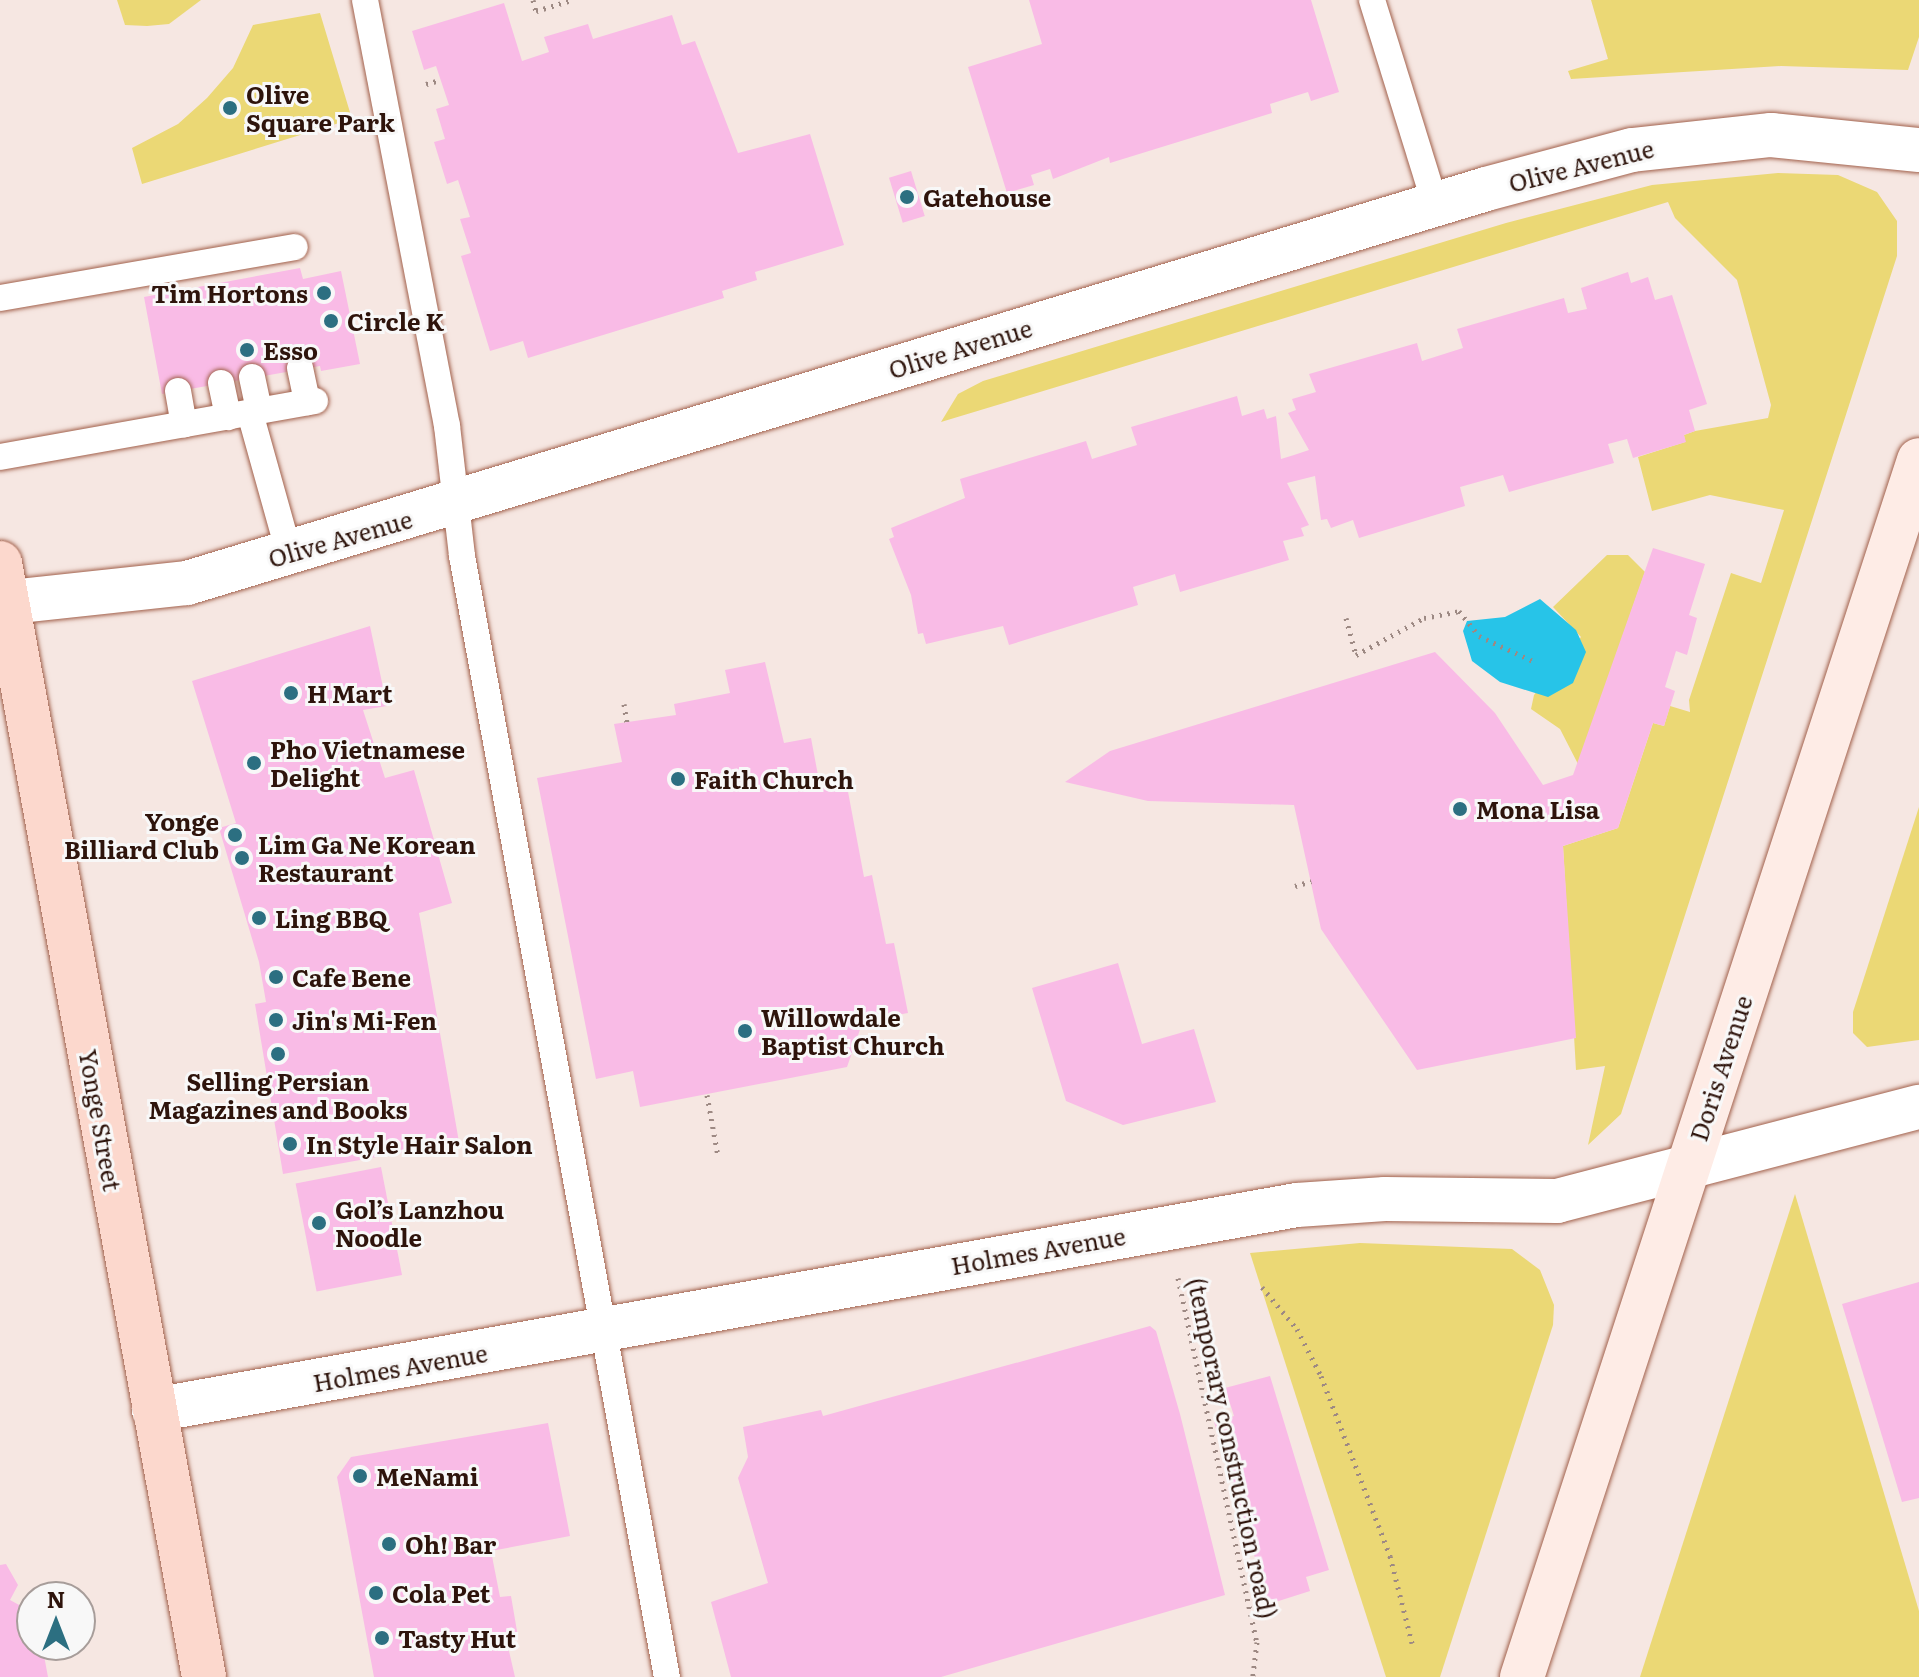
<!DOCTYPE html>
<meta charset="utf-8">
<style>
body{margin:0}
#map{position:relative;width:1919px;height:1677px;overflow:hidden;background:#f6e7e2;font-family:Literata,serif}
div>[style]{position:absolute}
.green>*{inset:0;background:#ebd875}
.water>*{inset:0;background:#27c4e8}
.building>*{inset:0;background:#f9bbe6;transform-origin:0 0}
.path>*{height:5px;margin-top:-2.5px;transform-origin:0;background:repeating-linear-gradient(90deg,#9d8983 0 2px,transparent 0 8px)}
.roads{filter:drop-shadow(0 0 2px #a2614c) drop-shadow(0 0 2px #a2614c)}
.lane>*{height:26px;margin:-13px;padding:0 13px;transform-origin:13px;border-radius:13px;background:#fff}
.street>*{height:44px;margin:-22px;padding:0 22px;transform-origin:22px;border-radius:22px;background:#fff}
.secondary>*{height:44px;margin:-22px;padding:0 22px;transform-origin:22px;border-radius:22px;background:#feece6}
.primary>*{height:44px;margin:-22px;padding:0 22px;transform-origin:22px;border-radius:22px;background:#fcd8cd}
.dots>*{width:22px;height:22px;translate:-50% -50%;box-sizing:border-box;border:4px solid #f8f8f8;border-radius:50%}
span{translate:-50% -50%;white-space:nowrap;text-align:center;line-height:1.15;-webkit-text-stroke:6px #f8f8f8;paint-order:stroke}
.poi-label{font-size:24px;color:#2e140c;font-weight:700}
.left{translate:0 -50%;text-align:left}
.right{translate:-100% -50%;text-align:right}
.street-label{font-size:24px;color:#2e140c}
.north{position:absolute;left:16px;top:1581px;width:80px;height:80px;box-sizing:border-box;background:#f8f8f8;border:2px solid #a79d9a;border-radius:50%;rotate:0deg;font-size:22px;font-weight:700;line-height:32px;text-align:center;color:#2e140c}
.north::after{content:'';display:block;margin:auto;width:28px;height:36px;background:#2c6f81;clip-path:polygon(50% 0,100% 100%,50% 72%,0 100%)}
</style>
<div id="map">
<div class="green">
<i style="clip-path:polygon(117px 0,201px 0,169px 24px,147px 26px,125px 25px)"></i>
<i style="clip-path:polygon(1591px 0,1919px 0,1919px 37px,1908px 70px,1781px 66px,1571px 79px,1568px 71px,1608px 59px)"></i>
<i style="clip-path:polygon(320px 13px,352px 119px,142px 184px,132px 148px,178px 124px,207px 98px,233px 68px,253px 25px)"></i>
<i style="clip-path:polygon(1778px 173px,1838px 175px,1877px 192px,1897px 221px,1897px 256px,1621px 1114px,1588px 1145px,1605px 1066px,1576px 1070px,1563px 846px,1618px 828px,1653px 723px,1664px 726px,1670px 706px,1690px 712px,1689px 700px,1731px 573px,1761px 583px,1784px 510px,1710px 495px,1652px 511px,1638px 457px,1685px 442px,1684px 435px,1695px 431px,1768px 418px,1771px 405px,1737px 280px,1675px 218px,1668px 202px,941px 422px,958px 394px,983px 381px,1506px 223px,1652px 185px)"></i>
<i style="clip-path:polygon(1607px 555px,1628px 555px,1645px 572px,1578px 764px,1560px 729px,1531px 709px,1534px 695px,1581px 637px,1553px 607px)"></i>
<i style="clip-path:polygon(1919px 807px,1919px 1040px,1867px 1047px,1853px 1033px,1853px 1012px)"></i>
<i style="clip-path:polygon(1795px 1194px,1919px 1611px,1919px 1677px,1640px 1677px)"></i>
<i style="clip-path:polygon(1360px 1243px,1512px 1249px,1540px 1270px,1554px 1305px,1553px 1325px,1440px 1677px,1386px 1677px,1250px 1253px)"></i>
</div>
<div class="water">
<i style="clip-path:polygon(1540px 599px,1576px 630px,1586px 652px,1573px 683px,1548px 697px,1500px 682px,1472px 661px,1463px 631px,1467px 621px,1505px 617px)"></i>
</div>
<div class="building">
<i style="clip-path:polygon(1029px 0,1311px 0,1339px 92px,1311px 101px,1308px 92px,1270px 104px,1272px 113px,1110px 163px,1109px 157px,1053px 179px,1050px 169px,1031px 175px,1034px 185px,1007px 193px,968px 67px,1042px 44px)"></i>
<i style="clip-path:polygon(504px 3px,522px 61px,549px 52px,544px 37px,588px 24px,593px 39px,672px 15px,682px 45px,695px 41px,738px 153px,810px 134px,844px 245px,755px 272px,757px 280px,722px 291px,724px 298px,528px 358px,523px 341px,490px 351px,461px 256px,471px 253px,460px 219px,470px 217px,458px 180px,447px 184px,434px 142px,445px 139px,436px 109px,449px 105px,436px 66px,424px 70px,412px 31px)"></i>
<i style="left:911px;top:171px;width:47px;height:23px;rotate:73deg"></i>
<i style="clip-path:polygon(300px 268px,303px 279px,341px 271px,360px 364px,321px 371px,320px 366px,162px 394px,144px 297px)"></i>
<i style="clip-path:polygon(1628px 272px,1631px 283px,1648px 277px,1655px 300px,1672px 295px,1707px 404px,1689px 410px,1695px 431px,1684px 435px,1686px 442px,1633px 458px,1627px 439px,1608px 444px,1614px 463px,1509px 492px,1503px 475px,1460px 487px,1465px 506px,1359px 538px,1353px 520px,1331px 528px,1327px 519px,1321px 520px,1315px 476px,1287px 483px,1309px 525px,1301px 528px,1304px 536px,1283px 541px,1289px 560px,1180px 592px,1175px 574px,1133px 587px,1138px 605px,1009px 645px,1003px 626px,926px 644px,923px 633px,918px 634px,911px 595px,889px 539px,894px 537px,891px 528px,965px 498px,960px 479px,1086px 441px,1092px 459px,1137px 445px,1131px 427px,1237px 396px,1242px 416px,1264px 409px,1267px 419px,1276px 416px,1281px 459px,1294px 455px,1309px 450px,1288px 413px,1296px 410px,1292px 399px,1316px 392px,1309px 374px,1417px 343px,1422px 361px,1463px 348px,1457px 329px,1564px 298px,1568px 313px,1587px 309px,1581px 288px)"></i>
<i style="clip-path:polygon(1653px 548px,1705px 564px,1689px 615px,1697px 618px,1687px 655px,1676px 651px,1665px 687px,1675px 691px,1664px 726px,1653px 723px,1618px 828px,1563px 846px,1576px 1038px,1417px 1070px,1321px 929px,1294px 805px,1148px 801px,1065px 782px,1110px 751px,1435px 652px,1495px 713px,1543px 785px,1573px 775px)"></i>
<i style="clip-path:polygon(370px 626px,387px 706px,363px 710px,385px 778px,414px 770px,452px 903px,419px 913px,459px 1142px,283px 1174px,255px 1004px,266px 1002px,259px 962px,219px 828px,236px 823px,192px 681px)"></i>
<i style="clip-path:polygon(765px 662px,784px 743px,811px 738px,820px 786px,846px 781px,864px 877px,872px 875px,886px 944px,894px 943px,908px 1013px,863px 1021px,847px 1067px,640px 1107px,633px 1071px,596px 1079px,537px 778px,622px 762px,614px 724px,676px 715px,674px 704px,730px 693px,725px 670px)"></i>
<i style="clip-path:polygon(1118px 963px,1142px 1044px,1194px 1029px,1216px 1102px,1123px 1125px,1066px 1101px,1032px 988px)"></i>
<i style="left:381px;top:1167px;width:110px;height:87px;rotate:79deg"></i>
<i style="clip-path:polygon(1919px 1282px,1919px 1498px,1902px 1502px,1842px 1304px)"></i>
<i style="clip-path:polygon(1150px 1326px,1156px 1331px,1180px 1414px,1225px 1595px,941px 1677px,731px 1677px,711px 1602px,768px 1583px,738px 1478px,748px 1457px,743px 1427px,821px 1410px,823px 1416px)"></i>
<i style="clip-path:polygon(1270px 1376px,1329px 1570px,1306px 1577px,1310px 1591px,1269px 1604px,1214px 1422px,1234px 1416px,1225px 1388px)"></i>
<i style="clip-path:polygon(548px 1423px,570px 1536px,491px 1551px,500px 1597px,511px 1596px,518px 1637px,506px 1638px,515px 1677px,374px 1677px,337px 1477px,351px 1457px)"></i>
<i style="clip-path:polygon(6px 1564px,18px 1585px,10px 1600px,32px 1612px,32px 1645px,42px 1645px,48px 1677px,0 1677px,0 1565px)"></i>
</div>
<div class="path">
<i style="left:533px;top:0;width:11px;rotate:75deg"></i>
<i style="left:536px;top:11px;width:37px;rotate:-17deg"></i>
<i style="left:426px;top:84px;width:15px;rotate:-16deg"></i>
<i style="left:1346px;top:618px;width:38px;rotate:75deg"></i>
<i style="left:1356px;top:655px;width:77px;rotate:-28.6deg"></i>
<i style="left:1424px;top:618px;width:36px;rotate:-11deg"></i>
<i style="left:1459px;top:611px;width:32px;rotate:51deg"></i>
<i style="left:1479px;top:636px;width:60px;rotate:24.8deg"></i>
<i style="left:624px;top:704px;width:18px;rotate:81deg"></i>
<i style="left:1295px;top:886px;width:17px;rotate:-17deg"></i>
<i style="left:707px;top:1095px;width:62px;rotate:79.8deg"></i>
<i style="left:1178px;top:1278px;width:372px;rotate:77.8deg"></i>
<i style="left:1257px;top:1642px;width:35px;rotate:97deg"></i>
<i style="left:1262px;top:1287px;width:55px;rotate:50.2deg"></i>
<i style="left:1297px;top:1329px;width:53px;rotate:62.9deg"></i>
<i style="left:1321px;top:1376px;width:193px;rotate:69deg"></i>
<i style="left:1390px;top:1556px;width:90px;rotate:75.8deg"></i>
</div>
<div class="roads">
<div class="lane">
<i style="left:365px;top:0;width:434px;rotate:79.1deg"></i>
<i style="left:447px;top:426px;width:131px;rotate:83.4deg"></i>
<i style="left:462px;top:556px;width:1140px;rotate:79.64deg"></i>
<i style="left:1372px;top:0;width:214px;rotate:72.8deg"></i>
<i style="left:0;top:298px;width:299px;rotate:-9.8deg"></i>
<i style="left:300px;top:368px;width:35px;rotate:78deg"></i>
<i style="left:252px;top:377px;width:35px;rotate:78deg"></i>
<i style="left:221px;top:383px;width:35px;rotate:78deg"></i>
<i style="left:178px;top:391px;width:34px;rotate:80deg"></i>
<i style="left:250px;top:413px;width:145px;rotate:74.4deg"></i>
<i style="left:0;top:457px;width:320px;rotate:-10.1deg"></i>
</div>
<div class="street">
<i style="left:0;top:603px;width:188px;rotate:-6.1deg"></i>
<i style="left:187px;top:583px;width:1357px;rotate:-16.87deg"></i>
<i style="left:1486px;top:189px;width:151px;rotate:-15deg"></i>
<i style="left:1632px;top:150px;width:140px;rotate:-6.2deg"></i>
<i style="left:1771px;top:135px;width:149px;rotate:5.8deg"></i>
<i style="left:154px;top:1410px;width:1161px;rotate:-10.17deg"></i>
<i style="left:1297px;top:1205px;width:88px;rotate:-3.9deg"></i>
<i style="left:1385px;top:1199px;width:172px;rotate:0.7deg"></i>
<i style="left:1557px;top:1201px;width:374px;rotate:-14.6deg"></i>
</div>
<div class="secondary">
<i style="left:1522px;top:1677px;width:1280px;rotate:-71.93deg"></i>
</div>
<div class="primary">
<i style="left:0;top:563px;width:1133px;rotate:79.62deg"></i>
</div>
</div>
<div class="dots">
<i style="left:230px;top:108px;background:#2c6f81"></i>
<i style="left:907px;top:197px;background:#2c6f81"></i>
<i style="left:324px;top:293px;background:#2c6f81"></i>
<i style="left:331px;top:321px;background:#2c6f81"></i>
<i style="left:247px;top:350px;background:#2c6f81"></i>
<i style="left:291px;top:693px;background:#2c6f81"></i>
<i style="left:254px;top:763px;background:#2c6f81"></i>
<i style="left:678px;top:779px;background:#2c6f81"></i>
<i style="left:1460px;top:809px;background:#2c6f81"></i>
<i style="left:235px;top:835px;background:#2c6f81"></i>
<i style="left:242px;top:858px;background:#2c6f81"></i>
<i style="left:259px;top:918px;background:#2c6f81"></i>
<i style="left:276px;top:977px;background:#2c6f81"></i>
<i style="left:276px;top:1020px;background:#2c6f81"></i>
<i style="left:745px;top:1031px;background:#2c6f81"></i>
<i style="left:278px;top:1054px;background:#2c6f81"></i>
<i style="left:290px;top:1144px;background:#2c6f81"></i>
<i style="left:319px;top:1223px;background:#2c6f81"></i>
<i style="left:360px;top:1476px;background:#2c6f81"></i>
<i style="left:389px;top:1544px;background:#2c6f81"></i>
<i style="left:376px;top:1593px;background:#2c6f81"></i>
<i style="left:382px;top:1638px;background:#2c6f81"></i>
</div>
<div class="poi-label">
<span class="left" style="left:246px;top:108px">Olive<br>Square Park</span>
<span class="left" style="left:923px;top:197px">Gatehouse</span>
<span class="right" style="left:308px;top:293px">Tim Hortons</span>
<span class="left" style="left:347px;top:321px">Circle K</span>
<span class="left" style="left:263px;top:350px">Esso</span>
<span class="left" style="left:307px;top:693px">H Mart</span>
<span class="left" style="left:270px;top:763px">Pho Vietnamese<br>Delight</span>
<span class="left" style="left:694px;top:779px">Faith Church</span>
<span class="left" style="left:1476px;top:809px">Mona Lisa</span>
<span class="right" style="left:219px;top:835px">Yonge<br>Billiard Club</span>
<span class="left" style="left:258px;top:858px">Lim Ga Ne Korean<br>Restaurant</span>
<span class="left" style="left:275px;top:918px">Ling BBQ</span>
<span class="left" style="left:292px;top:977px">Cafe Bene</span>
<span class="left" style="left:761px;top:1031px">Willowdale<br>Baptist Church</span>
<span class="left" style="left:292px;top:1020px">Jin's Mi-Fen</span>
<span style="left:278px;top:1095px">Selling Persian<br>Magazines and Books</span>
<span class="left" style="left:306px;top:1144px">In Style Hair Salon</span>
<span class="left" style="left:335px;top:1223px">Gol’s Lanzhou<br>Noodle</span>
<span class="left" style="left:376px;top:1476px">MeNami</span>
<span class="left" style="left:405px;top:1544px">Oh! Bar</span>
<span class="left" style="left:392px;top:1593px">Cola Pet</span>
<span class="left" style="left:398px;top:1638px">Tasty Hut</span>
</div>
<div class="street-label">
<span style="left:1581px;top:165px;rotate:-14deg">Olive Avenue</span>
<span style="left:960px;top:348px;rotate:-17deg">Olive Avenue</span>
<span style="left:340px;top:538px;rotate:-16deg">Olive Avenue</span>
<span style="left:1720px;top:1068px;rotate:-72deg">Doris Avenue</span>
<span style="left:101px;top:1120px;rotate:80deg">Yonge Street</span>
<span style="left:1038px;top:1250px;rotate:-10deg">Holmes Avenue</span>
<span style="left:400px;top:1367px;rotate:-10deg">Holmes Avenue</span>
<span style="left:1233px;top:1448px;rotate:78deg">(temporary construction road)</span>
</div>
<div class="north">N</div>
</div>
